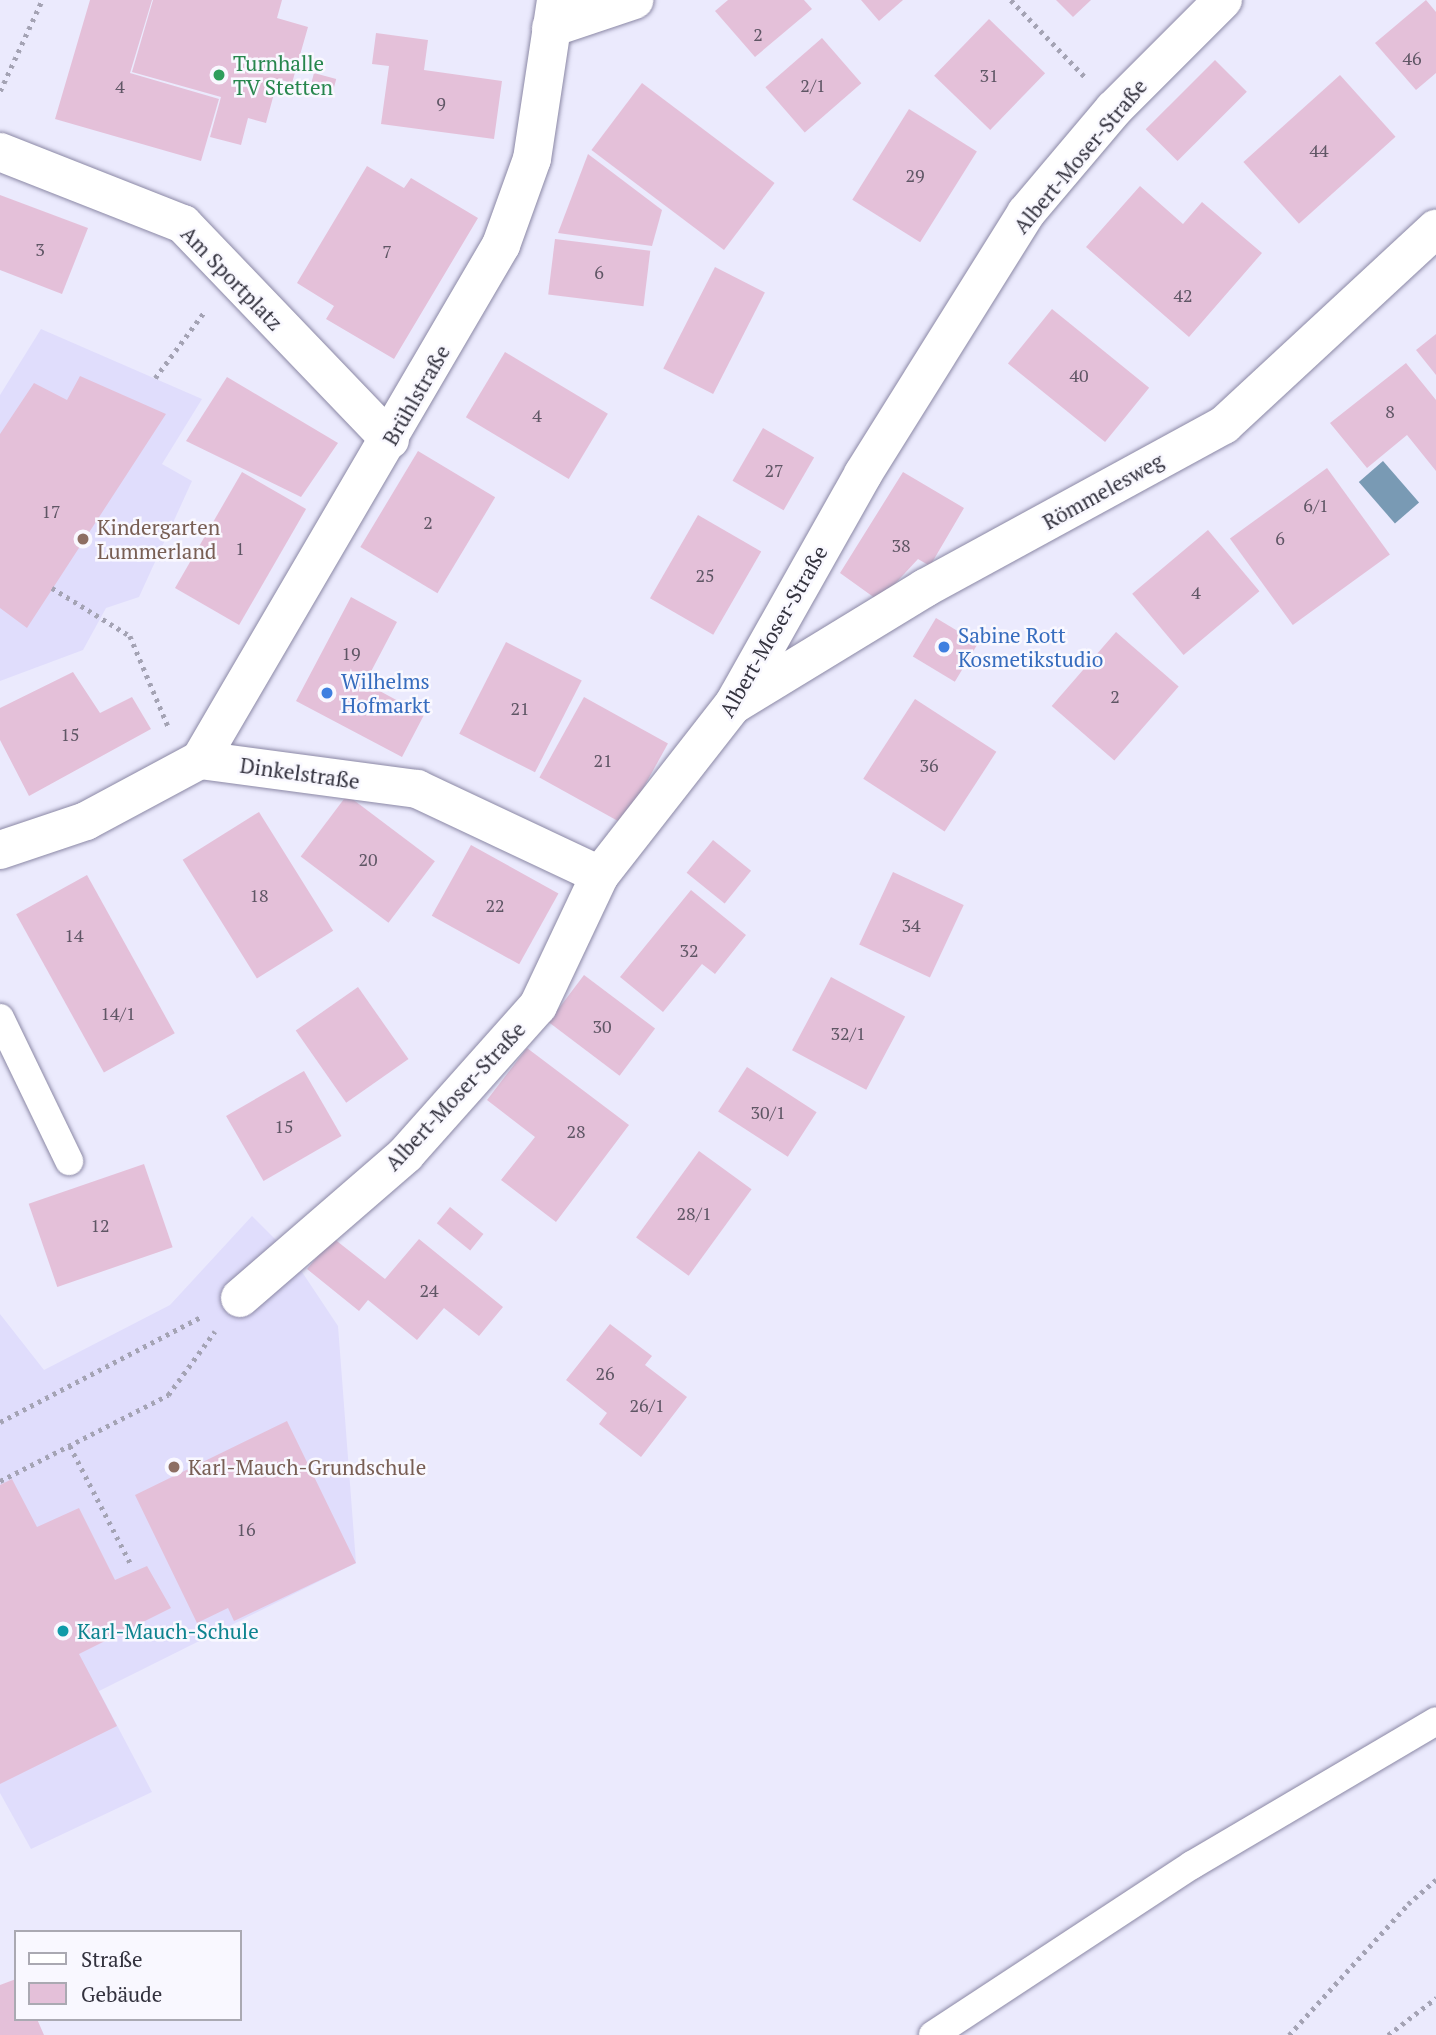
<!DOCTYPE html>
<meta charset="utf-8">
<style>
body{margin:0}
#map{position:relative;width:1436px;height:2035px;overflow:hidden;background:#ebeafd;font-family:"PT Serif",serif}
div>[style]{position:absolute}
.built>*{inset:0;background:#e0ddfc}
.water>*{inset:0;background:#799ab4;transform-origin:0 0}
.building>*{inset:0;background:#e4c0d9;transform-origin:0 0}
.path>*{height:4.5px;margin-top:-2.25px;transform-origin:0;background:repeating-linear-gradient(90deg,#a4a3b4 0 3.5px,transparent 0 8.5px)}
.roads{filter:drop-shadow(0 0 2px #8b88a5) drop-shadow(0 0 2px #8b88a5)}
.lane>*{height:28px;margin:-14px;padding:0 14px;transform-origin:14px;border-radius:14px;background:#fff}
.street>*{height:38px;margin:-19px;padding:0 19px;transform-origin:19px;border-radius:19px;background:#fff}
.dots>*{width:19px;height:19px;translate:-50% -50%;box-sizing:border-box;border:4px solid #f9f8ff;border-radius:50%}
span{translate:-50% -50%;white-space:nowrap;text-align:center;line-height:1.15;-webkit-text-stroke:5px #f9f8ff;paint-order:stroke}
.number-label{font-size:18px;color:#5f5665}
.number-label span{-webkit-text-stroke-width:0}
.leisure-label{font-size:21px;color:#27864d}
.left{translate:0 -50%;text-align:left}
.street-label{font-size:21px;color:#33323e}
.education-label{font-size:21px;color:#785e54}
.shop-label{font-size:21px;color:#366cbe}
.culture-label{font-size:21px;color:#0d838f}
.legend{position:absolute;left:14px;top:1930px;width:228px;height:91px;box-sizing:border-box;background:#f9f8ff;border:2px solid #aaa9b2;margin:0;padding:9px 12px;list-style:none;font-size:21px;color:#33323e}
.legend li{display:flex;align-items:center;gap:14px;height:35px}
.legend b{width:35px;border:2px solid #aaa9b2}
</style>
<div id="map">
<div class="built">
<i style="clip-path:polygon(41px 329px,202px 399px,162px 464px,192px 481px,139px 597px,106px 608px,83px 650px,0 681px,0 395px)"></i>
<i style="clip-path:polygon(252px 1216px,290px 1254px,338px 1326px,356px 1563px,99px 1691px,152px 1792px,31px 1849px,0 1793px,0 1314px,44px 1370px,170px 1305px)"></i>
</div>
<div class="water">
<i style="left:1383px;top:461px;width:55px;height:32px;rotate:49deg"></i>
</div>
<div class="building">
<i style="clip-path:polygon(90px 0,152px 0,130px 73px,219px 99px,201px 161px,55px 119px)"></i>
<i style="clip-path:polygon(153px 0,282px 0,277px 18px,308px 27px,292px 83px,278px 79px,266px 123px,248px 118px,241px 145px,210px 137px,221px 97px,132px 72px)"></i>
<i style="clip-path:polygon(728px 0,804px 0,812px 9px,755px 57px,715px 11px)"></i>
<i style="clip-path:polygon(861px 0,903px 0,879px 21px)"></i>
<i style="clip-path:polygon(1056px 0,1091px 0,1073px 17px)"></i>
<i style="clip-path:polygon(1426px 0,1436px 12px,1436px 73px,1416px 90px,1375px 43px)"></i>
<i style="left:989px;top:19px;width:78px;height:79px;rotate:44deg"></i>
<i style="clip-path:polygon(376px 33px,428px 40px,424px 70px,502px 81px,494px 139px,381px 124px,389px 66px,372px 64px)"></i>
<i style="left:822px;top:38px;width:60px;height:75px;rotate:49deg"></i>
<i style="left:1215px;top:60px;width:45px;height:98px;rotate:45deg"></i>
<i style="left:314px;top:73px;width:23px;height:15px;rotate:15deg"></i>
<i style="left:1340px;top:75px;width:83px;height:130px;rotate:48deg"></i>
<i style="left:642px;top:83px;width:166px;height:84px;rotate:37deg"></i>
<i style="left:909px;top:109px;width:80px;height:107px;rotate:32deg"></i>
<i style="clip-path:polygon(588px 154px,662px 210px,652px 246px,558px 233px)"></i>
<i style="clip-path:polygon(367px 166px,404px 188px,411px 178px,478px 218px,394px 359px,326px 319px,334px 306px,297px 283px)"></i>
<i style="clip-path:polygon(1140px 186px,1183px 224px,1202px 202px,1262px 253px,1189px 337px,1086px 247px)"></i>
<i style="clip-path:polygon(0 195px,88px 228px,62px 294px,0 270px)"></i>
<i style="left:555px;top:239px;width:96px;height:56px;rotate:7deg"></i>
<i style="left:715px;top:267px;width:56px;height:114px;rotate:27deg"></i>
<i style="left:1052px;top:309px;width:125px;height:70px;rotate:39deg"></i>
<i style="clip-path:polygon(1436px 334px,1436px 375px,1416px 350px)"></i>
<i style="left:505px;top:352px;width:120px;height:76px;rotate:31deg"></i>
<i style="clip-path:polygon(1406px 363px,1436px 400px,1436px 471px,1407px 435px,1367px 468px,1330px 423px)"></i>
<i style="clip-path:polygon(80px 376px,166px 414px,27px 628px,0 608px,0 434px,34px 383px,67px 400px)"></i>
<i style="clip-path:polygon(227px 377px,338px 443px,301px 497px,186px 441px)"></i>
<i style="left:763px;top:428px;width:59px;height:61px;rotate:30deg"></i>
<i style="left:418px;top:451px;width:90px;height:112px;rotate:31deg"></i>
<i style="left:1327px;top:468px;width:107px;height:120px;rotate:54deg"></i>
<i style="left:242px;top:472px;width:74px;height:134px;rotate:30deg"></i>
<i style="clip-path:polygon(903px 472px,964px 508px,930px 566px,918px 559px,879px 601px,840px 573px)"></i>
<i style="left:698px;top:515px;width:73px;height:96px;rotate:30deg"></i>
<i style="left:1208px;top:530px;width:80px;height:99px;rotate:50deg"></i>
<i style="clip-path:polygon(351px 597px,397px 622px,365px 683px,424px 715px,402px 757px,296px 701px)"></i>
<i style="left:936px;top:618px;width:49px;height:45px;rotate:31deg"></i>
<i style="left:1116px;top:632px;width:83px;height:98px;rotate:41deg"></i>
<i style="left:506px;top:642px;width:85px;height:103px;rotate:27deg"></i>
<i style="clip-path:polygon(73px 672px,100px 713px,132px 697px,151px 729px,29px 796px,0 740px,0 708px)"></i>
<i style="left:584px;top:697px;width:96px;height:92px;rotate:29deg"></i>
<i style="left:915px;top:699px;width:97px;height:95px;rotate:33deg"></i>
<i style="left:347px;top:795px;width:110px;height:77px;rotate:37deg"></i>
<i style="left:259px;top:812px;width:140px;height:90px;rotate:58deg"></i>
<i style="left:713px;top:840px;width:49px;height:42px;rotate:39deg"></i>
<i style="left:471px;top:845px;width:100px;height:81px;rotate:29deg"></i>
<i style="left:893px;top:872px;width:78px;height:80px;rotate:25deg"></i>
<i style="left:87px;top:875px;width:181px;height:81px;rotate:61deg"></i>
<i style="clip-path:polygon(691px 890px,746px 935px,715px 974px,702px 964px,663px 1012px,620px 977px)"></i>
<i style="left:584px;top:975px;width:89px;height:59px;rotate:37deg"></i>
<i style="left:831px;top:977px;width:84px;height:83px;rotate:28deg"></i>
<i style="left:358px;top:987px;width:88px;height:76px;rotate:55deg"></i>
<i style="clip-path:polygon(527px 1048px,629px 1125px,556px 1222px,501px 1180px,535px 1137px,487px 1100px)"></i>
<i style="left:747px;top:1067px;width:83px;height:53px;rotate:33deg"></i>
<i style="left:304px;top:1071px;width:75px;height:90px;rotate:60deg"></i>
<i style="left:699px;top:1151px;width:65px;height:107px;rotate:36deg"></i>
<i style="left:144px;top:1164px;width:88px;height:122px;rotate:71deg"></i>
<i style="left:450px;top:1207px;width:43px;height:21px;rotate:39deg"></i>
<i style="clip-path:polygon(333px 1238px,385px 1279px,419px 1239px,503px 1307px,479px 1336px,444px 1308px,417px 1340px,368px 1300px,359px 1311px,307px 1269px)"></i>
<i style="clip-path:polygon(610px 1324px,652px 1356px,645px 1365px,687px 1397px,641px 1457px,599px 1424px,607px 1413px,566px 1380px)"></i>
<i style="clip-path:polygon(287px 1421px,356px 1563px,234px 1621px,228px 1608px,197px 1623px,135px 1495px)"></i>
<i style="clip-path:polygon(12px 1479px,37px 1527px,79px 1508px,115px 1580px,147px 1566px,171px 1608px,79px 1654px,117px 1726px,0 1784px,0 1485px)"></i>
<i style="clip-path:polygon(16px 1979px,16px 2019px,37px 2019px,44px 2035px,0 2035px,0 1985px)"></i>
</div>
<div class="path">
<i style="left:1011px;top:0;width:108px;rotate:46.1deg"></i>
<i style="left:0;top:91px;width:100px;rotate:-65.2deg"></i>
<i style="left:155px;top:378px;width:84px;rotate:-53.3deg"></i>
<i style="left:52px;top:588px;width:92px;rotate:31.6deg"></i>
<i style="left:130px;top:636px;width:98px;rotate:67.1deg"></i>
<i style="left:0;top:1422px;width:227px;rotate:-27.6deg"></i>
<i style="left:70px;top:1446px;width:131px;rotate:62.7deg"></i>
<i style="left:0;top:1481px;width:189px;rotate:-27.1deg"></i>
<i style="left:168px;top:1395px;width:79px;rotate:-53.7deg"></i>
<i style="left:1289px;top:2035px;width:177px;rotate:-47.7deg"></i>
<i style="left:1408px;top:1904px;width:37px;rotate:-41deg"></i>
<i style="left:1388px;top:2035px;width:61px;rotate:-37.6deg"></i>
</div>
<div class="roads">
<div class="lane">
<i style="left:0;top:1018px;width:159px;rotate:64.2deg"></i>
<i style="left:933px;top:2035px;width:310px;rotate:-33.3deg"></i>
<i style="left:1192px;top:1865px;width:283px;rotate:-30.5deg"></i>
</div>
<div class="street">
<i style="left:551px;top:28px;width:88px;rotate:-18.6deg"></i>
<i style="left:0;top:152px;width:197px;rotate:21.5deg"></i>
<i style="left:183px;top:224px;width:299px;rotate:46.2deg"></i>
<i style="left:735px;top:704px;width:223px;rotate:-31.4deg"></i>
<i style="left:925px;top:588px;width:341px;rotate:-28.6deg"></i>
<i style="left:1224px;top:425px;width:289px;rotate:-42.8deg"></i>
<i style="left:200px;top:760px;width:597px;rotate:-59.7deg"></i>
<i style="left:501px;top:245px;width:91px;rotate:-70.2deg"></i>
<i style="left:532px;top:159px;width:161px;rotate:-81.4deg"></i>
<i style="left:0;top:850px;width:91px;rotate:-18.6deg"></i>
<i style="left:86px;top:821px;width:129px;rotate:-28.2deg"></i>
<i style="left:200px;top:760px;width:219px;rotate:7.6deg"></i>
<i style="left:417px;top:789px;width:202px;rotate:25.2deg"></i>
<i style="left:240px;top:1298px;width:220px;rotate:-40.9deg"></i>
<i style="left:406px;top:1154px;width:198px;rotate:-48.3deg"></i>
<i style="left:538px;top:1006px;width:145px;rotate:-64.7deg"></i>
<i style="left:600px;top:875px;width:216px;rotate:-52deg"></i>
<i style="left:733px;top:705px;width:265px;rotate:-60.6deg"></i>
<i style="left:863px;top:474px;width:308px;rotate:-58deg"></i>
<i style="left:1026px;top:213px;width:136px;rotate:-49.8deg"></i>
<i style="left:1114px;top:109px;width:154px;rotate:-45deg"></i>
</div>
</div>
<div class="dots">
<i style="left:219px;top:75px;background:#2e9e5b"></i>
<i style="left:83px;top:539px;background:#8d6e63"></i>
<i style="left:944px;top:647px;background:#3f7fe0"></i>
<i style="left:327px;top:693px;background:#3f7fe0"></i>
<i style="left:174px;top:1467px;background:#8d6e63"></i>
<i style="left:63px;top:1631px;background:#0f9aa8"></i>
</div>
<div class="number-label">
<span style="left:758px;top:34px">2</span>
<span style="left:1412px;top:58px">46</span>
<span style="left:989px;top:75px">31</span>
<span style="left:813px;top:85px">2/1</span>
<span style="left:120px;top:86px">4</span>
<span style="left:441px;top:103px">9</span>
<span style="left:1319px;top:150px">44</span>
<span style="left:915px;top:175px">29</span>
<span style="left:40px;top:249px">3</span>
<span style="left:387px;top:251px">7</span>
<span style="left:599px;top:272px">6</span>
<span style="left:1183px;top:295px">42</span>
<span style="left:1079px;top:375px">40</span>
<span style="left:1390px;top:411px">8</span>
<span style="left:537px;top:415px">4</span>
<span style="left:774px;top:470px">27</span>
<span style="left:1316px;top:505px">6/1</span>
<span style="left:51px;top:511px">17</span>
<span style="left:428px;top:522px">2</span>
<span style="left:1280px;top:538px">6</span>
<span style="left:901px;top:545px">38</span>
<span style="left:240px;top:548px">1</span>
<span style="left:705px;top:575px">25</span>
<span style="left:1196px;top:592px">4</span>
<span style="left:351px;top:653px">19</span>
<span style="left:1115px;top:696px">2</span>
<span style="left:520px;top:708px">21</span>
<span style="left:70px;top:734px">15</span>
<span style="left:603px;top:760px">21</span>
<span style="left:929px;top:765px">36</span>
<span style="left:368px;top:859px">20</span>
<span style="left:259px;top:895px">18</span>
<span style="left:495px;top:905px">22</span>
<span style="left:911px;top:925px">34</span>
<span style="left:74px;top:935px">14</span>
<span style="left:689px;top:950px">32</span>
<span style="left:118px;top:1013px">14/1</span>
<span style="left:602px;top:1026px">30</span>
<span style="left:848px;top:1033px">32/1</span>
<span style="left:768px;top:1112px">30/1</span>
<span style="left:284px;top:1126px">15</span>
<span style="left:576px;top:1131px">28</span>
<span style="left:694px;top:1213px">28/1</span>
<span style="left:100px;top:1225px">12</span>
<span style="left:429px;top:1290px">24</span>
<span style="left:605px;top:1373px">26</span>
<span style="left:647px;top:1405px">26/1</span>
<span style="left:246px;top:1529px">16</span>
</div>
<div class="leisure-label">
<span class="left" style="left:233px;top:75px">Turnhalle<br>TV Stetten</span>
</div>
<div class="street-label">
<span style="left:1080px;top:156px;rotate:-50deg">Albert-Moser-Straße</span>
<span style="left:232px;top:278px;rotate:46deg">Am Sportplatz</span>
<span style="left:416px;top:395px;rotate:-60deg">Brühlstraße</span>
<span style="left:1103px;top:491px;rotate:-29deg">Römmelesweg</span>
<span style="left:773px;top:631px;rotate:-60deg">Albert-Moser-Straße</span>
<span style="left:300px;top:773px;rotate:8deg">Dinkelstraße</span>
<span style="left:455px;top:1096px;rotate:-47deg">Albert-Moser-Straße</span>
</div>
<div class="education-label">
<span class="left" style="left:97px;top:539px">Kindergarten<br>Lummerland</span>
<span class="left" style="left:188px;top:1467px">Karl-Mauch-Grundschule</span>
</div>
<div class="shop-label">
<span class="left" style="left:958px;top:647px">Sabine Rott<br>Kosmetikstudio</span>
<span class="left" style="left:341px;top:693px">Wilhelms<br>Hofmarkt</span>
</div>
<div class="culture-label">
<span class="left" style="left:77px;top:1631px">Karl-Mauch-Schule</span>
</div>
<ul class="legend">
<li><b style="height:9px;background:#fff"></b>Straße</li>
<li><b style="height:19px;background:#e4c0d9"></b>Gebäude</li>
</ul>
</div>
